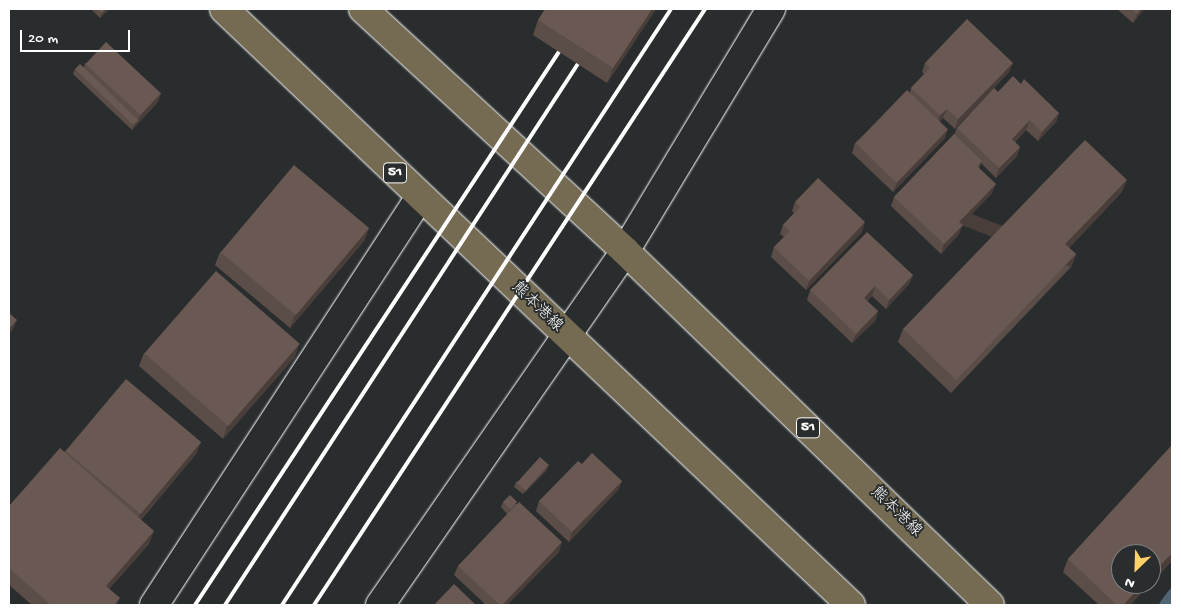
<!DOCTYPE html>
<meta charset="utf-8">
<style>
body{margin:0}
#map{position:relative;width:1181px;height:614px;overflow:hidden;background:#2a2d2e;font-family:"Gochi Hand","Klee One",sans-serif}
div>[style]{position:absolute}
.stream>*{height:11px;margin:-5.5px;padding:0 5.5px;transform-origin:5.5px;border-radius:5.5px;background:#506574}
.roads{filter:drop-shadow(0 0 1px #fff) drop-shadow(0 0 1px #fff)}
.minor>*{height:28px;margin:-14px;padding:0 14px;transform-origin:14px;border-radius:14px;background:#2a2d2e}
.major>*{height:28px;margin:-14px;padding:0 14px;transform-origin:14px;border-radius:14px;background:#756b52}
.rail>*{height:4px;margin:-2px;padding:0 2px;transform-origin:2px;border-radius:2px;background:#fff}
.wall>*{inset:0;background:#5b4d47}
.shaded-wall>*{inset:0;background:#4a3e3a;transform-origin:0 0}
.building>*{inset:0;background:#6a5953;transform-origin:0 0}
span{translate:-50% -50%;white-space:nowrap;text-align:center;line-height:1.15;-webkit-text-stroke:4px #2a2d2e;paint-order:stroke}
.shield-label span{padding:1px 4px;background:#2a2d2e;border:1px solid;border-radius:4px;-webkit-text-stroke-width:0}
.shield-label{font-size:15px;color:#fff;font-weight:700}
.street-label{font-size:16px;color:#fff}
.frame{position:absolute;inset:0;border:10px solid #fff;pointer-events:none}
.north{position:absolute;left:1111px;top:544px;width:50px;height:50px;box-sizing:border-box;background:#2a2d2e;border:1px solid #7f8182;border-radius:50%;rotate:204deg;font-size:14px;font-weight:700;line-height:20px;text-align:center;color:#fff}
.north::after{content:'';display:block;margin:auto;width:18px;height:22px;background:#ffd166;clip-path:polygon(50% 0,100% 100%,50% 72%,0 100%)}
.scale{position:absolute;left:20px;top:30px;width:110px;height:22px;box-sizing:border-box;border:2px solid #fff;border-top:0;padding-left:6px;font-size:15px;line-height:18px;white-space:nowrap;color:#fff;-webkit-text-stroke:4px #2a2d2e;paint-order:stroke}
</style>
<div id="map">
<div class="stream">
<i style="left:1164px;top:605px;width:14px;rotate:-54deg"></i>
</div>
<div class="roads">
<div class="minor">
<i style="left:154px;top:605px;width:487px;rotate:-56.9deg"></i>
<i style="left:380px;top:605px;width:431px;rotate:-55.3deg"></i>
<i style="left:625px;top:251px;width:283px;rotate:-58.9deg"></i>
</div>
<div class="major">
<i style="left:224px;top:9px;width:865px;rotate:43.55deg"></i>
<i style="left:363px;top:9px;width:357px;rotate:42.7deg"></i>
<i style="left:625px;top:251px;width:508px;rotate:44.12deg"></i>
</div>
</div>
<div class="rail">
<i style="left:195px;top:605px;width:675px;rotate:-56.66deg"></i>
<i style="left:225px;top:605px;width:659px;rotate:-56.89deg"></i>
<i style="left:282px;top:605px;width:712px;rotate:-56.87deg"></i>
<i style="left:314px;top:605px;width:713px;rotate:-56.73deg"></i>
</div>
<div class="wall">
<i style="clip-path:polygon(91px 9px,109px 9px,100px 18px)"></i>
<i style="clip-path:polygon(656px 9px,607px 83px,533px 35px,538px 20px)"></i>
<i style="clip-path:polygon(1117px 9px,1144px 9px,1133px 23px)"></i>
<i style="clip-path:polygon(85px 63px,161px 93px,157px 103px,132px 130px,73px 74px,75px 69px,84px 67px)"></i>
<i style="clip-path:polygon(925px 63px,1009px 72px,955px 129px,943px 118px,940px 121px,945px 138px,893px 192px,852px 153px,855px 143px,910px 92px,911px 88px,924px 74px,922px 72px)"></i>
<i style="clip-path:polygon(998px 92px,1059px 113px,1056px 122px,1038px 141px,1026px 130px,1015px 142px,1020px 147px,1017px 156px,996px 178px,981px 163px,979px 168px,992px 193px,962px 224px,959px 234px,941px 254px,891px 206px,894px 197px,954px 135px,957px 128px)"></i>
<i style="clip-path:polygon(1122px 192px,1069px 248px,1076px 254px,1071px 267px,951px 393px,898px 342px,903px 329px)"></i>
<i style="clip-path:polygon(795px 202px,862px 232px,806px 290px,771px 257px,774px 247px,784px 237px,780px 234px,783px 225px,794px 213px,792px 211px)"></i>
<i style="clip-path:polygon(369px 228px,364px 241px,290px 328px,215px 265px,220px 252px)"></i>
<i style="clip-path:polygon(913px 275px,909px 284px,886px 309px,872px 296px,867px 301px,878px 311px,875px 321px,852px 343px,807px 300px,810px 290px)"></i>
<i style="clip-path:polygon(144px 353px,295px 357px,223px 439px,139px 366px)"></i>
<i style="clip-path:polygon(201px 442px,196px 454px,141px 520px,149px 544px,109px 589px,117px 605px,32px 605px,9px 585px,9px 506px,65px 451px)"></i>
<i style="clip-path:polygon(1172px 445px,1172px 561px,1151px 583px,1151px 554px,1121px 554px,1121px 584px,1150px 584px,1130px 605px,1099px 605px,1063px 572px,1068px 559px)"></i>
<i style="clip-path:polygon(582px 464px,622px 481px,618px 490px,569px 542px,536px 511px,539px 501px)"></i>
<i style="clip-path:polygon(547px 470px,523px 494px,514px 487px,516px 482px)"></i>
<i style="clip-path:polygon(503px 502px,517px 504px,559px 552px,507px 605px,486px 605px,454px 575px,458px 566px,507px 514px,501px 507px)"></i>
</div>
<div class="shaded-wall">
<i style="clip-path:polygon(106px 9px,109px 9px,100px 18px,102px 13px)"></i>
<i style="clip-path:polygon(652px 9px,656px 9px,607px 83px,613px 68px)"></i>
<i style="clip-path:polygon(1141px 9px,1144px 9px,1133px 23px,1137px 14px)"></i>
<i style="clip-path:polygon(1013px 63px,1009px 72px,955px 129px,958px 119px)"></i>
<i style="clip-path:polygon(161px 93px,157px 103px,132px 130px,133px 125px,138px 121px,140px 115px)"></i>
<i style="clip-path:polygon(947px 109px,943px 118px,937px 125px,940px 115px)"></i>
<i style="clip-path:polygon(1059px 113px,1056px 122px,1038px 141px,1042px 132px)"></i>
<i style="clip-path:polygon(1030px 120px,1026px 130px,1008px 148px,1012px 139px)"></i>
<i style="clip-path:polygon(948px 129px,945px 138px,893px 192px,897px 182px)"></i>
<i style="clip-path:polygon(1020px 147px,1017px 156px,996px 178px,999px 168px)"></i>
<i style="clip-path:polygon(1127px 180px,1122px 192px,1060px 257px,1065px 244px)"></i>
<i style="clip-path:polygon(996px 184px,992px 193px,956px 231px,959px 222px)"></i>
<i style="clip-path:polygon(865px 222px,862px 232px,806px 290px,809px 281px)"></i>
<i style="clip-path:polygon(963px 225px,959px 234px,941px 254px,944px 244px)"></i>
<i style="clip-path:polygon(369px 228px,364px 241px,290px 328px,295px 315px)"></i>
<i style="left:1076px;top:254px;width:14px;height:174px;rotate:111deg"></i>
<i style="clip-path:polygon(913px 275px,909px 284px,886px 309px,889px 300px)"></i>
<i style="clip-path:polygon(875px 286px,872px 296px,861px 307px,864px 298px)"></i>
<i style="clip-path:polygon(878px 311px,875px 321px,852px 343px,856px 334px)"></i>
<i style="clip-path:polygon(17px 320px,13px 329px,9px 334px,9px 329px)"></i>
<i style="clip-path:polygon(299px 344px,295px 357px,223px 439px,227px 426px)"></i>
<i style="clip-path:polygon(201px 442px,196px 454px,135px 526px,140px 514px)"></i>
<i style="clip-path:polygon(549px 465px,547px 470px,523px 494px,525px 489px)"></i>
<i style="clip-path:polygon(622px 481px,618px 490px,569px 542px,572px 532px)"></i>
<i style="clip-path:polygon(154px 531px,149px 544px,101px 598px,106px 586px)"></i>
<i style="clip-path:polygon(562px 542px,559px 552px,507px 605px,502px 605px)"></i>
<i style="clip-path:polygon(1172px 553px,1172px 561px,1151px 583px,1151px 575px)"></i>
<i style="clip-path:polygon(1143px 584px,1150px 584px,1130px 605px,1123px 605px)"></i>
<i style="clip-path:polygon(120px 598px,117px 605px,114px 605px)"></i>
</div>
<div class="building">
<i style="clip-path:polygon(98px 9px,106px 9px,102px 13px)"></i>
<i style="clip-path:polygon(545px 9px,652px 9px,613px 68px,538px 20px)"></i>
<i style="clip-path:polygon(1131px 9px,1141px 9px,1137px 14px)"></i>
<i style="clip-path:polygon(967px 19px,1013px 63px,958px 119px,947px 109px,940px 115px,911px 88px,930px 68px,925px 63px)"></i>
<i style="left:106px;top:42px;width:75px;height:30px;rotate:43deg"></i>
<i style="left:80px;top:64px;width:81px;height:7px;rotate:44deg"></i>
<i style="clip-path:polygon(1013px 76px,1021px 84px,1024px 79px,1059px 113px,1042px 132px,1030px 120px,1012px 139px,1020px 147px,999px 168px,957px 128px,994px 88px,998px 92px)"></i>
<i style="left:907px;top:90px;width:57px;height:74px;rotate:44deg"></i>
<i style="clip-path:polygon(954px 134px,982px 161px,977px 166px,996px 184px,959px 222px,963px 225px,944px 244px,894px 197px)"></i>
<i style="clip-path:polygon(1085px 140px,1127px 180px,1065px 244px,1076px 254px,956px 380px,903px 329px)"></i>
<i style="left:294px;top:165px;width:98px;height:114px;rotate:40deg"></i>
<i style="clip-path:polygon(818px 178px,865px 222px,809px 281px,774px 247px,790px 231px,783px 225px,800px 207px,795px 202px)"></i>
<i style="clip-path:polygon(867px 232px,913px 275px,889px 300px,875px 286px,864px 298px,878px 311px,856px 334px,810px 290px)"></i>
<i style="left:216px;top:271px;width:111px;height:109px;rotate:41deg"></i>
<i style="clip-path:polygon(9px 313px,17px 320px,9px 329px)"></i>
<i style="left:126px;top:379px;width:98px;height:94px;rotate:40deg"></i>
<i style="clip-path:polygon(1172px 445px,1172px 553px,1151px 575px,1151px 554px,1121px 554px,1121px 584px,1143px 584px,1123px 605px,1117px 605px,1068px 559px)"></i>
<i style="clip-path:polygon(60px 448px,154px 531px,106px 586px,120px 598px,114px 605px,51px 605px,9px 568px,9px 506px)"></i>
<i style="clip-path:polygon(592px 453px,622px 481px,572px 532px,539px 501px,578px 461px,582px 464px)"></i>
<i style="left:540px;top:457px;width:12px;height:35px;rotate:42deg"></i>
<i style="left:510px;top:495px;width:10px;height:10px;rotate:45deg"></i>
<i style="clip-path:polygon(519px 502px,562px 542px,502px 605px,500px 605px,458px 566px)"></i>
<i style="clip-path:polygon(454px 584px,476px 605px,434px 605px)"></i>
</div>
<div class="shield-label">
<span style="left:395px;top:173px">51</span>
<span style="left:808px;top:428px">51</span>
</div>
<div class="street-label">
<span style="left:536px;top:308px;rotate:44deg">熊本港線</span>
<span style="left:895px;top:513px;rotate:44deg">熊本港線</span>
</div>
<div class="frame"></div>
<div class="north">N</div>
<div class="scale">20 m</div>
</div>
